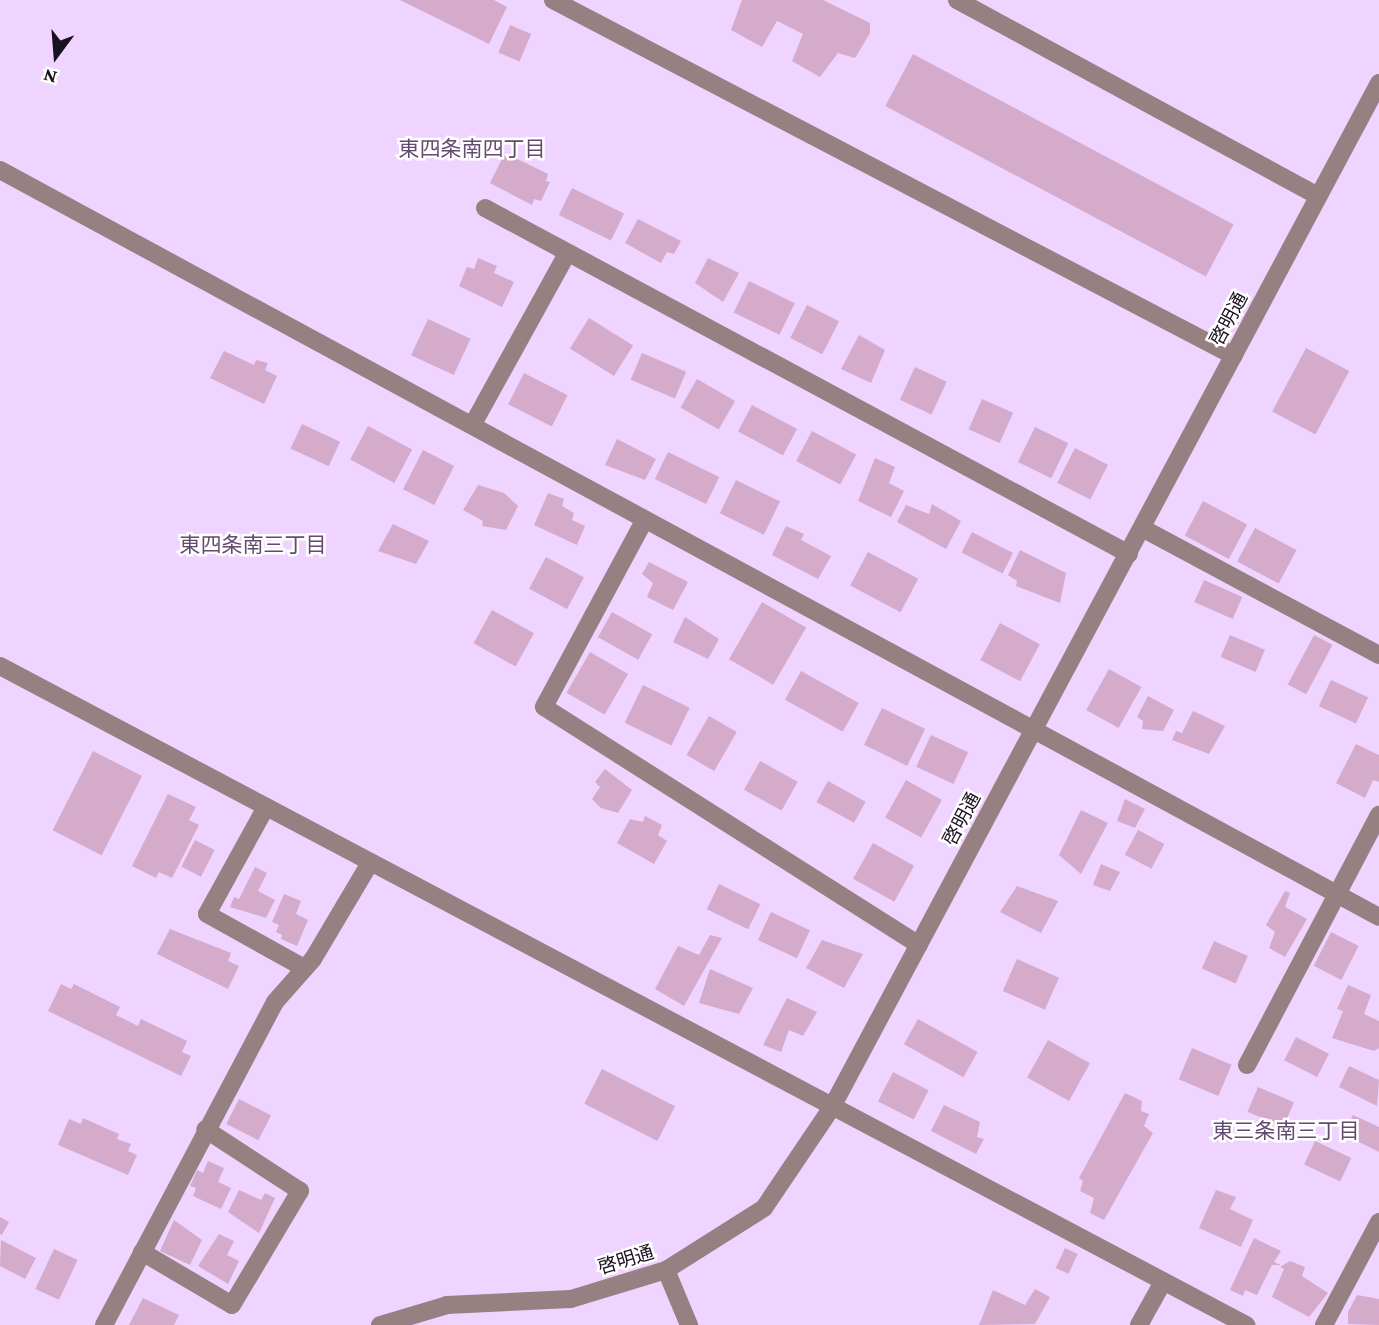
<!DOCTYPE html>
<meta charset="utf-8">
<style>
body{margin:0}
#map{position:relative;width:1379px;height:1325px;overflow:hidden;background:#efd4ff;font-family:"Crimson Pro","Noto Sans JP",serif}
div>[style]{position:absolute}
.building>*{inset:0;background:#d5abcc;transform-origin:0 0}
.minor>*{height:18px;margin:-9px;padding:0 9px;transform-origin:9px;border-radius:9px;background:#978081}
.tertiary>*{height:18px;margin:-9px;padding:0 9px;transform-origin:9px;border-radius:9px;background:#978081}
span{translate:-50% -50%;white-space:nowrap;text-align:center;line-height:1.15;-webkit-text-stroke:5px #fff;paint-order:stroke}
.street-label{font-size:19px;color:#1a111f}
.neighbourhood-label{font-size:21px;color:#634b6f}
.north{position:absolute;left:21px;top:21px;width:70px;height:70px;-webkit-text-stroke:5px #fff;paint-order:stroke;rotate:196deg;font-size:19px;font-weight:700;line-height:28px;text-align:center;color:#1a111f}
.north::after{content:'';display:block;margin:auto;width:24px;height:32px;background:#1a111f;clip-path:polygon(50% 0,100% 100%,50% 72%,0 100%)}
</style>
<div id="map">
<div class="building">
<i style="clip-path:polygon(400px 0,494px 0,507px 7px,489px 44px)"></i>
<i style="clip-path:polygon(742px 0,823px 0,870px 23px,870px 33px,855px 58px,838px 53px,820px 77px,792px 61px,803px 34px,777px 21px,762px 47px,731px 30px)"></i>
<i style="left:510px;top:25px;width:23px;height:30px;rotate:23deg"></i>
<i style="left:913px;top:54px;width:363px;height:59px;rotate:28deg"></i>
<i style="clip-path:polygon(505px 153px,548px 174px,546px 181px,550px 182px,541px 201px,534px 199px,532px 205px,490px 183px)"></i>
<i style="left:572px;top:188px;width:58px;height:30px;rotate:26deg"></i>
<i style="clip-path:polygon(638px 219px,681px 241px,674px 254px,667px 252px,661px 263px,625px 243px)"></i>
<i style="clip-path:polygon(478px 258px,497px 266px,494px 273px,514px 282px,502px 307px,459px 286px,467px 267px,474px 269px)"></i>
<i style="clip-path:polygon(708px 258px,739px 273px,723px 302px,695px 283px)"></i>
<i style="left:749px;top:281px;width:51px;height:35px;rotate:26deg"></i>
<i style="left:807px;top:305px;width:36px;height:37px;rotate:27deg"></i>
<i style="left:589px;top:318px;width:52px;height:36px;rotate:32deg"></i>
<i style="left:428px;top:319px;width:47px;height:40px;rotate:25deg"></i>
<i style="clip-path:polygon(859px 335px,885px 350px,871px 383px,841px 369px)"></i>
<i style="left:1306px;top:348px;width:49px;height:72px;rotate:28deg"></i>
<i style="clip-path:polygon(224px 351px,254px 365px,256px 360px,268px 363px,265px 370px,277px 376px,264px 404px,210px 378px)"></i>
<i style="left:642px;top:353px;width:48px;height:29px;rotate:23deg"></i>
<i style="left:915px;top:367px;width:35px;height:36px;rotate:25deg"></i>
<i style="left:524px;top:373px;width:49px;height:35px;rotate:27deg"></i>
<i style="left:697px;top:379px;width:44px;height:33px;rotate:30deg"></i>
<i style="left:982px;top:399px;width:34px;height:33px;rotate:24deg"></i>
<i style="left:752px;top:405px;width:51px;height:30px;rotate:28deg"></i>
<i style="left:302px;top:424px;width:42px;height:27px;rotate:25deg"></i>
<i style="left:368px;top:426px;width:50px;height:38px;rotate:28deg"></i>
<i style="left:1035px;top:427px;width:37px;height:39px;rotate:26deg"></i>
<i style="left:812px;top:431px;width:50px;height:34px;rotate:28deg"></i>
<i style="clip-path:polygon(617px 439px,656px 459px,645px 480px,605px 465px)"></i>
<i style="left:1075px;top:448px;width:37px;height:39px;rotate:27deg"></i>
<i style="left:423px;top:450px;width:35px;height:44px;rotate:27deg"></i>
<i style="left:668px;top:452px;width:57px;height:30px;rotate:26deg"></i>
<i style="clip-path:polygon(875px 458px,895px 467px,889px 483px,904px 491px,891px 517px,858px 501px)"></i>
<i style="left:736px;top:480px;width:49px;height:37px;rotate:26deg"></i>
<i style="clip-path:polygon(478px 485px,504px 493px,518px 506px,506px 530px,482px 526px,483px 521px,463px 510px)"></i>
<i style="clip-path:polygon(548px 493px,564px 499px,562px 506px,574px 513px,572px 520px,585px 526px,577px 545px,534px 525px)"></i>
<i style="left:1203px;top:501px;width:50px;height:39px;rotate:28deg"></i>
<i style="clip-path:polygon(932px 504px,961px 521px,946px 549px,897px 522px,906px 505px,929px 514px)"></i>
<i style="clip-path:polygon(393px 524px,429px 541px,416px 564px,378px 551px)"></i>
<i style="clip-path:polygon(786px 526px,804px 534px,801px 540px,831px 556px,818px 579px,772px 555px)"></i>
<i style="left:1255px;top:528px;width:47px;height:38px;rotate:28deg"></i>
<i style="left:972px;top:532px;width:46px;height:23px;rotate:27deg"></i>
<i style="clip-path:polygon(1020px 550px,1066px 573px,1060px 603px,1016px 586px,1017px 581px,1008px 575px)"></i>
<i style="left:868px;top:552px;width:57px;height:38px;rotate:28deg"></i>
<i style="left:546px;top:557px;width:43px;height:36px;rotate:28deg"></i>
<i style="clip-path:polygon(649px 562px,688px 582px,673px 610px,647px 597px,653px 583px,642px 574px)"></i>
<i style="left:1204px;top:580px;width:42px;height:24px;rotate:24deg"></i>
<i style="left:762px;top:602px;width:51px;height:66px;rotate:30deg"></i>
<i style="left:492px;top:610px;width:48px;height:38px;rotate:29deg"></i>
<i style="left:612px;top:612px;width:46px;height:29px;rotate:29deg"></i>
<i style="clip-path:polygon(685px 617px,719px 639px,708px 659px,673px 642px)"></i>
<i style="left:1000px;top:623px;width:45px;height:42px;rotate:28deg"></i>
<i style="left:1230px;top:635px;width:38px;height:24px;rotate:23deg"></i>
<i style="left:1314px;top:635px;width:21px;height:56px;rotate:28deg"></i>
<i style="left:590px;top:652px;width:44px;height:47px;rotate:30deg"></i>
<i style="left:1109px;top:669px;width:37px;height:47px;rotate:29deg"></i>
<i style="left:801px;top:671px;width:66px;height:33px;rotate:29deg"></i>
<i style="left:1331px;top:680px;width:41px;height:29px;rotate:25deg"></i>
<i style="left:643px;top:685px;width:52px;height:42px;rotate:26deg"></i>
<i style="clip-path:polygon(1148px 696px,1174px 710px,1163px 731px,1142px 729px,1143px 721px,1137px 717px)"></i>
<i style="left:882px;top:708px;width:48px;height:41px;rotate:26deg"></i>
<i style="clip-path:polygon(1193px 711px,1225px 726px,1209px 754px,1172px 740px,1176px 731px,1182px 733px)"></i>
<i style="left:709px;top:716px;width:32px;height:45px;rotate:30deg"></i>
<i style="left:931px;top:735px;width:41px;height:35px;rotate:25deg"></i>
<i style="clip-path:polygon(1356px 744px,1379px 755px,1379px 782px,1373px 780px,1365px 798px,1336px 783px)"></i>
<i style="left:93px;top:751px;width:55px;height:89px;rotate:27deg"></i>
<i style="left:760px;top:761px;width:43px;height:33px;rotate:29deg"></i>
<i style="clip-path:polygon(605px 769px,632px 790px,618px 813px,601px 808px,592px 799px,600px 787px,595px 782px)"></i>
<i style="left:906px;top:780px;width:41px;height:43px;rotate:29deg"></i>
<i style="left:828px;top:781px;width:43px;height:24px;rotate:29deg"></i>
<i style="clip-path:polygon(168px 794px,196px 807px,189px 820px,199px 825px,172px 878px,159px 872px,156px 878px,132px 866px)"></i>
<i style="clip-path:polygon(1125px 799px,1145px 809px,1135px 828px,1117px 821px)"></i>
<i style="clip-path:polygon(1081px 810px,1108px 823px,1081px 874px,1059px 855px)"></i>
<i style="clip-path:polygon(645px 816px,662px 825px,658px 835px,667px 841px,654px 864px,617px 843px,630px 819px,643px 822px)"></i>
<i style="left:1138px;top:830px;width:30px;height:28px;rotate:28deg"></i>
<i style="left:195px;top:840px;width:22px;height:30px;rotate:27deg"></i>
<i style="left:873px;top:843px;width:47px;height:41px;rotate:29deg"></i>
<i style="clip-path:polygon(1101px 864px,1120px 872px,1110px 891px,1093px 885px)"></i>
<i style="clip-path:polygon(255px 867px,267px 873px,258px 891px,275px 900px,266px 918px,230px 907px,234px 897px,239px 899px)"></i>
<i style="left:719px;top:884px;width:46px;height:28px;rotate:26deg"></i>
<i style="clip-path:polygon(1017px 886px,1058px 901px,1041px 933px,1000px 912px)"></i>
<i style="clip-path:polygon(1285px 891px,1290px 893px,1285px 907px,1307px 919px,1285px 957px,1269px 948px,1275px 932px,1266px 925px)"></i>
<i style="clip-path:polygon(284px 894px,301px 901px,296px 914px,308px 920px,297px 946px,281px 939px,282px 935px,276px 932px,279px 925px,272px 922px)"></i>
<i style="left:771px;top:912px;width:43px;height:31px;rotate:25deg"></i>
<i style="clip-path:polygon(170px 929px,231px 953px,228px 961px,239px 966px,228px 989px,157px 954px)"></i>
<i style="left:1331px;top:932px;width:31px;height:38px;rotate:27deg"></i>
<i style="clip-path:polygon(710px 935px,722px 938px,684px 1006px,655px 989px,678px 946px,699px 955px)"></i>
<i style="clip-path:polygon(822px 940px,863px 954px,844px 988px,806px 968px)"></i>
<i style="left:1214px;top:941px;width:37px;height:30px;rotate:24deg"></i>
<i style="left:1017px;top:959px;width:46px;height:35px;rotate:24deg"></i>
<i style="clip-path:polygon(710px 969px,753px 988px,739px 1014px,699px 1003px)"></i>
<i style="clip-path:polygon(61px 984px,71px 989px,74px 984px,120px 1007px,116px 1015px,138px 1026px,141px 1019px,187px 1041px,182px 1052px,191px 1056px,181px 1076px,48px 1011px)"></i>
<i style="clip-path:polygon(1348px 985px,1371px 995px,1364px 1014px,1379px 1021px,1379px 1048px,1374px 1051px,1332px 1038px,1343px 1011px,1337px 1009px)"></i>
<i style="clip-path:polygon(787px 998px,817px 1012px,803px 1036px,789px 1030px,781px 1052px,763px 1045px)"></i>
<i style="left:918px;top:1019px;width:68px;height:29px;rotate:29deg"></i>
<i style="left:1296px;top:1037px;width:37px;height:26px;rotate:27deg"></i>
<i style="left:1048px;top:1040px;width:48px;height:43px;rotate:29deg"></i>
<i style="left:1192px;top:1048px;width:43px;height:34px;rotate:23deg"></i>
<i style="clip-path:polygon(1349px 1066px,1379px 1080px,1377px 1106px,1339px 1087px)"></i>
<i style="left:602px;top:1069px;width:82px;height:39px;rotate:27deg"></i>
<i style="left:893px;top:1072px;width:40px;height:33px;rotate:27deg"></i>
<i style="left:1258px;top:1087px;width:39px;height:27px;rotate:23deg"></i>
<i style="clip-path:polygon(1125px 1093px,1142px 1101px,1141px 1111px,1149px 1114px,1144px 1126px,1153px 1133px,1104px 1220px,1090px 1213px,1094px 1198px,1080px 1191px,1083px 1181px,1079px 1178px)"></i>
<i style="left:239px;top:1099px;width:36px;height:28px;rotate:27deg"></i>
<i style="clip-path:polygon(944px 1105px,980px 1122px,977px 1137px,984px 1139px,976px 1154px,931px 1131px)"></i>
<i style="clip-path:polygon(1353px 1115px,1379px 1127px,1379px 1152px,1343px 1134px)"></i>
<i style="clip-path:polygon(83px 1118px,119px 1134px,117px 1139px,131px 1144px,128px 1151px,137px 1155px,128px 1175px,58px 1145px,69px 1119px,81px 1124px)"></i>
<i style="left:1315px;top:1141px;width:40px;height:26px;rotate:25deg"></i>
<i style="clip-path:polygon(208px 1161px,224px 1168px,218px 1182px,231px 1188px,221px 1209px,193px 1196px,196px 1188px,190px 1186px,197px 1170px,203px 1173px)"></i>
<i style="clip-path:polygon(239px 1190px,261px 1200px,265px 1193px,275px 1198px,259px 1233px,228px 1212px)"></i>
<i style="clip-path:polygon(1216px 1190px,1236px 1197px,1230px 1209px,1253px 1220px,1241px 1247px,1199px 1228px)"></i>
<i style="clip-path:polygon(0 1217px,9px 1222px,2px 1235px,0 1234px)"></i>
<i style="clip-path:polygon(174px 1220px,202px 1240px,190px 1265px,160px 1251px)"></i>
<i style="clip-path:polygon(219px 1234px,234px 1241px,227px 1255px,239px 1261px,228px 1284px,198px 1266px)"></i>
<i style="clip-path:polygon(1254px 1238px,1281px 1251px,1274px 1262px,1281px 1265px,1272px 1265px,1257px 1295px,1245px 1290px,1243px 1296px,1230px 1290px)"></i>
<i style="clip-path:polygon(1px 1240px,36px 1258px,25px 1279px,0 1266px)"></i>
<i style="left:1065px;top:1248px;width:14px;height:22px;rotate:25deg"></i>
<i style="left:54px;top:1249px;width:26px;height:44px;rotate:25deg"></i>
<i style="clip-path:polygon(1290px 1261px,1305px 1267px,1302px 1276px,1328px 1293px,1309px 1317px,1272px 1297px,1284px 1269px,1280px 1267px)"></i>
<i style="clip-path:polygon(1035px 1289px,1050px 1297px,1035px 1324px,979px 1325px,993px 1290px,1025px 1305px)"></i>
<i style="clip-path:polygon(1357px 1295px,1379px 1299px,1379px 1325px,1348px 1324px,1348px 1312px)"></i>
<i style="clip-path:polygon(143px 1298px,179px 1315px,174px 1325px,129px 1325px)"></i>
</div>
<div class="minor">
<i style="left:553px;top:0;width:768px;rotate:27.6deg"></i>
<i style="left:957px;top:0;width:411px;rotate:28.5deg"></i>
<i style="left:0;top:170px;width:1568px;rotate:28.44deg"></i>
<i style="left:485px;top:208px;width:731px;rotate:28.25deg"></i>
<i style="left:473px;top:424px;width:194px;rotate:-61.1deg"></i>
<i style="left:644px;top:521px;width:211px;rotate:118.3deg"></i>
<i style="left:544px;top:707px;width:444px;rotate:32.4deg"></i>
<i style="left:1142px;top:528px;width:269px;rotate:28.2deg"></i>
<i style="left:0;top:666px;width:1410px;rotate:27.87deg"></i>
<i style="left:266px;top:807px;width:122px;rotate:118.9deg"></i>
<i style="left:207px;top:914px;width:111px;rotate:29.1deg"></i>
<i style="left:1247px;top:1065px;width:283px;rotate:-62.2deg"></i>
<i style="left:142px;top:1252px;width:104px;rotate:30.5deg"></i>
<i style="left:232px;top:1305px;width:133px;rotate:-59.2deg"></i>
<i style="left:300px;top:1191px;width:113px;rotate:-146.9deg"></i>
<i style="left:666px;top:1270px;width:60px;rotate:67.3deg"></i>
<i style="left:104px;top:1325px;width:365px;rotate:-62.1deg"></i>
<i style="left:275px;top:1002px;width:57px;rotate:-48.5deg"></i>
<i style="left:313px;top:959px;width:112px;rotate:-59.3deg"></i>
<i style="left:1139px;top:1325px;width:49px;rotate:-60.8deg"></i>
<i style="left:1324px;top:1325px;width:117px;rotate:-61.9deg"></i>
</div>
<div class="tertiary">
<i style="left:380px;top:1325px;width:70px;rotate:-16.6deg"></i>
<i style="left:447px;top:1305px;width:124px;rotate:-2.8deg"></i>
<i style="left:571px;top:1299px;width:99px;rotate:-17deg"></i>
<i style="left:666px;top:1270px;width:116px;rotate:-32.3deg"></i>
<i style="left:764px;top:1208px;width:122px;rotate:-56deg"></i>
<i style="left:832px;top:1107px;width:1161px;rotate:-61.89deg"></i>
</div>
<div class="street-label">
<span style="left:1229px;top:319px;rotate:-62deg">啓明通</span>
<span style="left:962px;top:819px;rotate:-62deg">啓明通</span>
<span style="left:626px;top:1260px;rotate:-17deg">啓明通</span>
</div>
<div class="neighbourhood-label">
<span style="left:472px;top:149px">東四条南四丁目</span>
<span style="left:253px;top:545px">東四条南三丁目</span>
<span style="left:1286px;top:1131px">東三条南三丁目</span>
</div>
<div class="north">N</div>
</div>
